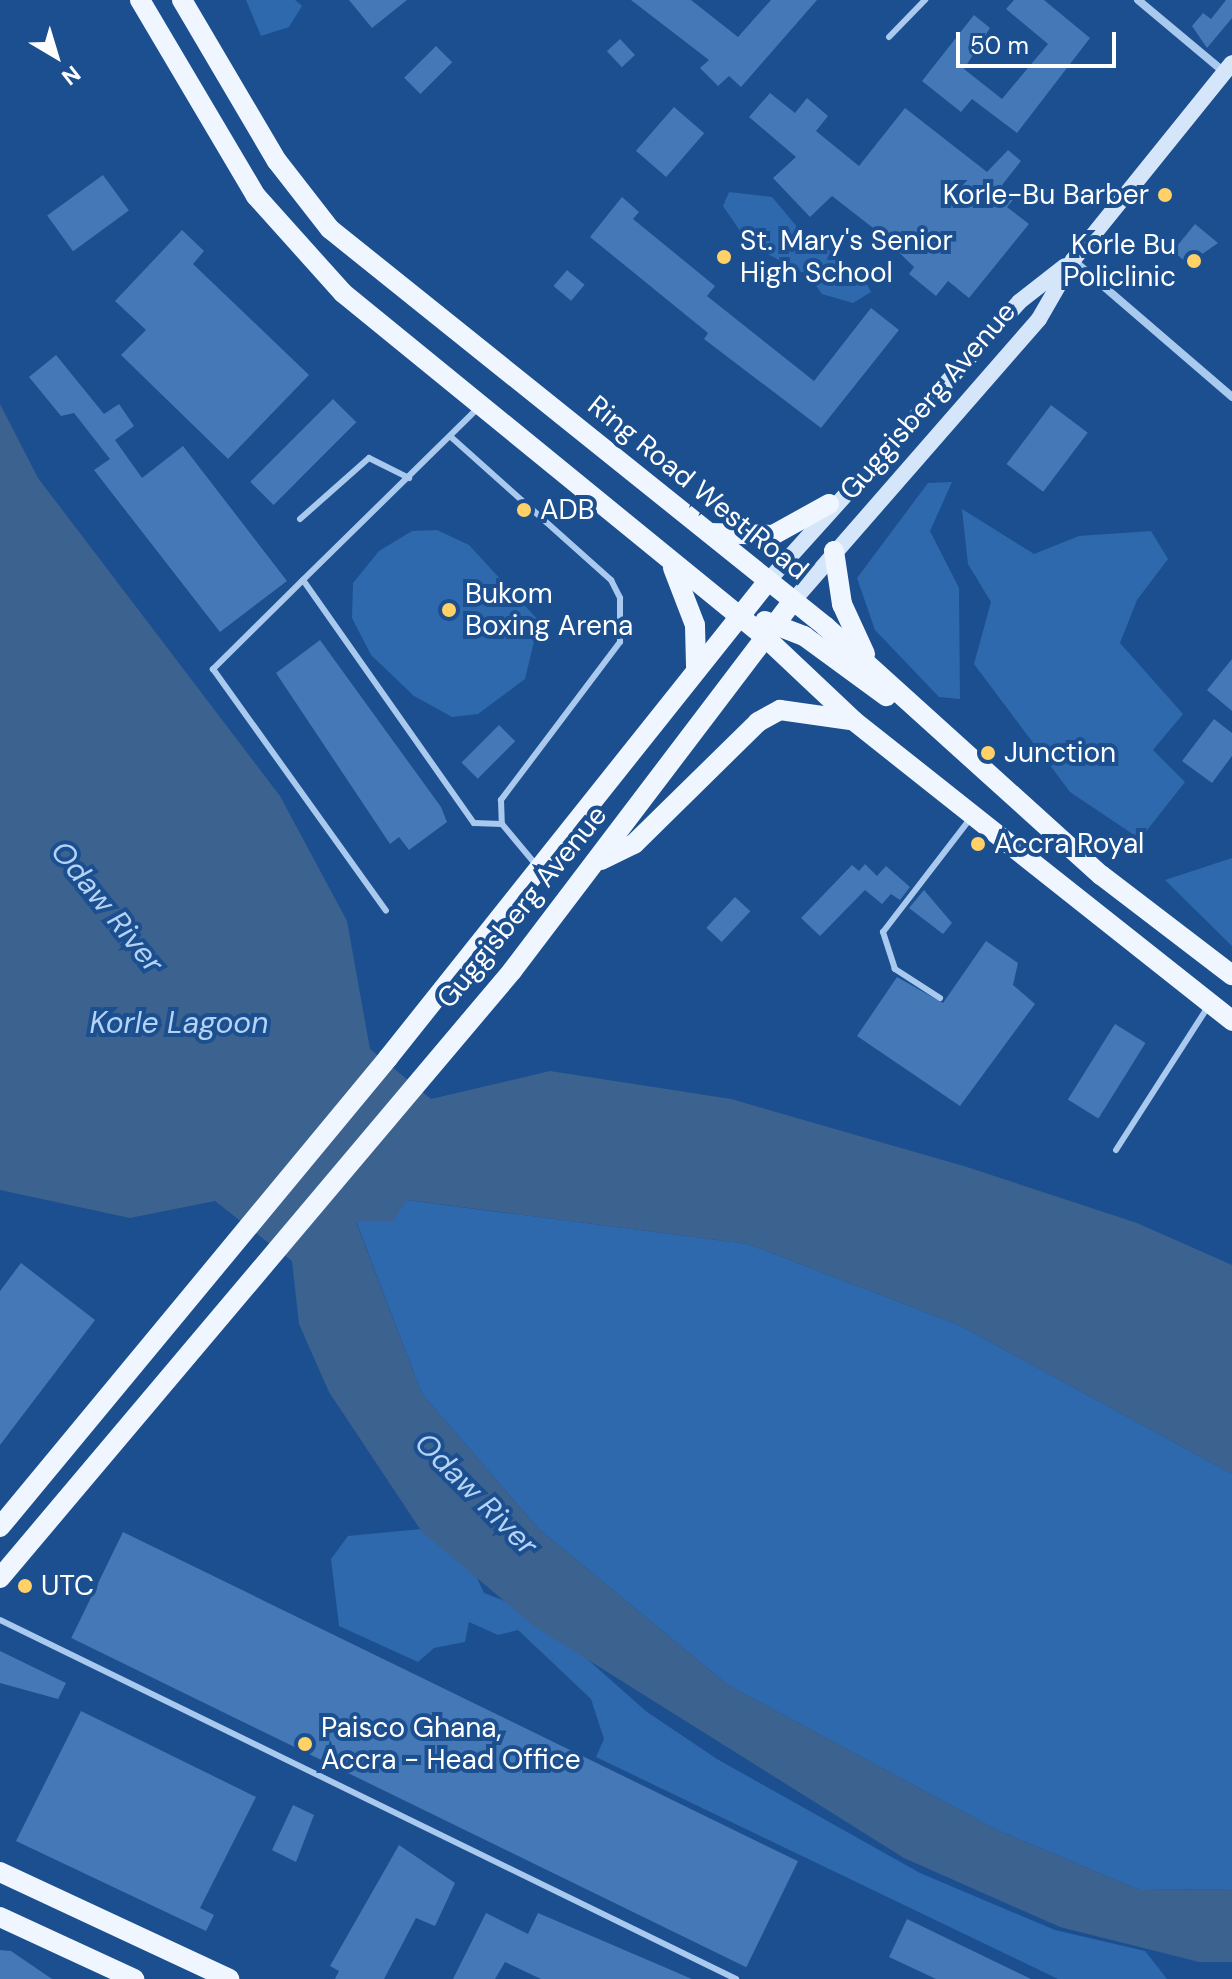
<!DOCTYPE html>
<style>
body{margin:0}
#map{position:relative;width:1232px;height:1979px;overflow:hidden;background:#1b4f8f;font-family:"DM Sans",sans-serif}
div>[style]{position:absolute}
.green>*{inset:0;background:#2e69ad}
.water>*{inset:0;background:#3c6290}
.building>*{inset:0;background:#4478b7;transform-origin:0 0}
.lane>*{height:6px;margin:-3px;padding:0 3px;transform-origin:3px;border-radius:3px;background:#a9c9ee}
.street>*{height:8px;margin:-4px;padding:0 4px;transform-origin:4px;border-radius:4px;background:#a9c9ee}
.secondary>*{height:16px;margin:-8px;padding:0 8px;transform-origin:8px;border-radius:8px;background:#d6e6fa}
.primary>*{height:20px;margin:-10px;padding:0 10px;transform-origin:10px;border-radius:10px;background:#f0f6ff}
.dots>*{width:22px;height:22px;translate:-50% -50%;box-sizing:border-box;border:4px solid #1b4f8f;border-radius:50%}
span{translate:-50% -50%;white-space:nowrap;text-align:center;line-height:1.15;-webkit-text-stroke:8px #1b4f8f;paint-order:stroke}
.poi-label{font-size:28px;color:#fff}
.right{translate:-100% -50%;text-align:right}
.left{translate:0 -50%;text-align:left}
.street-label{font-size:28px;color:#fff}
.water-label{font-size:30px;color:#b5d3f5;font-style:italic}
.north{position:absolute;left:16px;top:16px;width:80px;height:80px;-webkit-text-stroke:6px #1b4f8f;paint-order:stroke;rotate:142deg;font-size:22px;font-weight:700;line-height:32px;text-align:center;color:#fff}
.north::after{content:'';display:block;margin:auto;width:28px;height:36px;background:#fff;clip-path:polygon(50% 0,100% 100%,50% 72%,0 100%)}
.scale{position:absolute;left:956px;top:32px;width:160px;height:36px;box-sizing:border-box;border:4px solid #fff;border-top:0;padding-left:10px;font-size:24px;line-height:28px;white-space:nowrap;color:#fff;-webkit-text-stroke:6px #1b4f8f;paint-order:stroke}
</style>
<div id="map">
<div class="green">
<i style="clip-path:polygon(246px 0,295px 0,302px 6px,289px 27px,261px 36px)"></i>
<i style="clip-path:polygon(729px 192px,772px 197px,799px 229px,861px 273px,871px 292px,853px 303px,822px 294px,809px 276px,749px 244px,723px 206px)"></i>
<i style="clip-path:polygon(952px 482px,930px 531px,959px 588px,960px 699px,939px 697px,875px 630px,857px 578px,928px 483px)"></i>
<i style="clip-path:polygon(962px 509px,1034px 554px,1079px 536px,1151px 531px,1168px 559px,1137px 600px,1120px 643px,1183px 714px,1153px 750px,1185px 782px,1140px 839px,1070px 792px,974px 664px,991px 602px,968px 564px)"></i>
<i style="clip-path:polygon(437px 530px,469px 545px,539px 621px,525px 679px,478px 714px,452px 717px,414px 696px,371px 655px,352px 618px,353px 583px,379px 551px,412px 531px)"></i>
<i style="clip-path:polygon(1232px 858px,1232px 946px,1165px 880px)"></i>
<i style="clip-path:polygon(406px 1200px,748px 1244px,959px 1325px,1232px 1474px,1232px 1889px,1140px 1890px,997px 1830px,728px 1685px,539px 1529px,422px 1394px,356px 1221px,392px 1221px)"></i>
<i style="clip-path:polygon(453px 1526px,484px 1593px,534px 1612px,647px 1712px,717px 1759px,920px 1873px,1055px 1930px,1145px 1951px,1167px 1979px,1058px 1979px,596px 1757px,604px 1739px,591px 1699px,518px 1630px,498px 1635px,469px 1622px,465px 1642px,434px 1648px,418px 1662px,339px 1626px,331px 1559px,348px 1536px)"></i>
</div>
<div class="water">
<i style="clip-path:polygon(0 404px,38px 478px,280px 796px,347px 921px,370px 1049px,431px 1099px,550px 1071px,731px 1099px,967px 1167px,1137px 1223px,1232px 1265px,1232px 1474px,959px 1325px,748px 1244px,407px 1200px,393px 1221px,356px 1222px,422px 1394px,539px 1529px,728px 1685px,997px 1830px,1140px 1890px,1232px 1889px,1232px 1962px,1199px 1962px,1060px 1927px,904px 1858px,534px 1626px,422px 1532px,329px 1392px,299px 1324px,292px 1261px,215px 1201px,130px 1218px,0 1190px)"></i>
</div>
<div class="building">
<i style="clip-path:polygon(349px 0,407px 0,372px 28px)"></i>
<i style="clip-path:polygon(631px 0,691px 0,738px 37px,771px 0,817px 0,741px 87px,729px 76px,718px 86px,700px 68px,709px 60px)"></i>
<i style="clip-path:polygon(1014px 0,1044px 0,1090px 38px,1017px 133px,972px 99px,961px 112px,922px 81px,974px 15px,990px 28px,964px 69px,1002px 99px,1048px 44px,1006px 9px)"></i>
<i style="clip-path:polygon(1226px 0,1232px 0,1232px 18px,1207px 48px,1192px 26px,1203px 13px,1211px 19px)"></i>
<i style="left:620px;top:39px;width:22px;height:18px;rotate:47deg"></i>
<i style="left:436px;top:46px;width:23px;height:45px;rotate:45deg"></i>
<i style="clip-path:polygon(770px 93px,795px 113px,807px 98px,828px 116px,816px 131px,859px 166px,905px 108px,987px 172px,1008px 150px,1021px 161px,1002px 185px,1016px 196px,1007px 207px,1029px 224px,969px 298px,948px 281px,936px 296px,909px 274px,914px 267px,877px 231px,832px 196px,810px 217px,773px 178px,796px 157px,749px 117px)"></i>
<i style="left:674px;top:107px;width:40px;height:58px;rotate:41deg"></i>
<i style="left:103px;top:175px;width:44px;height:69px;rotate:54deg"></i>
<i style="clip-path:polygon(622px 197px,639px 212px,633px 219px,715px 286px,707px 296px,814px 381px,871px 308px,899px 330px,821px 428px,704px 339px,708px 333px,590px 237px)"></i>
<i style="clip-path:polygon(1195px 224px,1218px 243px,1188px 264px,1173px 251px)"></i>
<i style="clip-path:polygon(182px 230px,204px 251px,193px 264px,309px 375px,228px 459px,121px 355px,146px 330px,115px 301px)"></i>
<i style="left:567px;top:270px;width:23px;height:21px;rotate:40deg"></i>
<i style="clip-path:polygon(56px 355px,104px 414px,119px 404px,134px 426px,115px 440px,142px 478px,183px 446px,287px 581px,220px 632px,94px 470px,110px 459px,74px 413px,61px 416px,29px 377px)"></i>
<i style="left:333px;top:399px;width:33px;height:117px;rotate:45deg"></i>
<i style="left:1051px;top:405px;width:46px;height:74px;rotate:37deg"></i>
<i style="clip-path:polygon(320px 640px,441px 807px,447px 822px,409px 850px,399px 837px,390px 844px,276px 673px)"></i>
<i style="clip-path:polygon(1232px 659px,1232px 711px,1207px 690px)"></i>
<i style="clip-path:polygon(1214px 719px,1232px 733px,1232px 756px,1212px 783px,1182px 761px)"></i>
<i style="left:499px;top:725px;width:23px;height:53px;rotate:45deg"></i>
<i style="clip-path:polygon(865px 864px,877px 876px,886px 866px,910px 887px,900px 900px,891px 894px,882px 904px,865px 890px,820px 936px,801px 918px,852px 865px,859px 871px)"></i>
<i style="clip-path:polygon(924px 890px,952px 923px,943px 934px,909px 908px)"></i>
<i style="left:735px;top:897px;width:21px;height:42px;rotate:43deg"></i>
<i style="clip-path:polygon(986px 941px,1018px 963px,1013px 985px,1035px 1004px,960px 1106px,857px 1036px,897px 977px,943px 1003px)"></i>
<i style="left:1115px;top:1024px;width:36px;height:89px;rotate:32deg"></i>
<i style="clip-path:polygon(21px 1263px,95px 1320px,0 1445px,0 1291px)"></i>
<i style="left:123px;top:1532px;width:751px;height:118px;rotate:26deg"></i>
<i style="clip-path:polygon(0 1651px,66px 1683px,58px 1699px,0 1683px)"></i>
<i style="clip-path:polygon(81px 1711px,256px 1797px,200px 1908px,214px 1915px,206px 1931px,16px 1841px)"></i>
<i style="clip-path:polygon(293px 1805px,314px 1815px,296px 1862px,272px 1850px)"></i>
<i style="clip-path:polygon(399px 1845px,455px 1883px,443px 1909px,435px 1926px,416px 1918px,384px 1979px,335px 1979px,339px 1971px,330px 1966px)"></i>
<i style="clip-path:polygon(486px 1913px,528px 1934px,538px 1913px,692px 1979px,541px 1979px,505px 1962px,495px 1979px,453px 1979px)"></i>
<i style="clip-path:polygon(907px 1919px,1031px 1979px,936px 1979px,889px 1957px)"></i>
<i style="clip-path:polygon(0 1950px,11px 1951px,52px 1979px,0 1979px)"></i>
</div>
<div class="lane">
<i style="left:889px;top:37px;width:52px;rotate:-45.8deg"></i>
<i style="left:478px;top:408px;width:245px;rotate:135.5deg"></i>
<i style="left:303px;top:580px;width:297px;rotate:54.9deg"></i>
<i style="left:474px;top:823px;width:28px;rotate:2deg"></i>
<i style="left:451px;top:437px;width:215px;rotate:41.8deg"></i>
<i style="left:611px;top:580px;width:20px;rotate:63deg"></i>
<i style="left:620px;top:598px;width:44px;rotate:90deg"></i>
<i style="left:620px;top:642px;width:198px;rotate:127deg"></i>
<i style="left:501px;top:800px;width:24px;rotate:88deg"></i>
<i style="left:502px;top:824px;width:55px;rotate:50.2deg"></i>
<i style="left:300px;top:519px;width:92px;rotate:-41.5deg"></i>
<i style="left:369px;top:458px;width:45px;rotate:26.6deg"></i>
<i style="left:303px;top:580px;width:127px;rotate:135.3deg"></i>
<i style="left:213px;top:669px;width:297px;rotate:54.4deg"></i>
<i style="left:940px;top:998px;width:54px;rotate:-147.2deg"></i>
<i style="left:895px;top:969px;width:39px;rotate:-108deg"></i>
<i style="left:883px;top:932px;width:143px;rotate:-52.4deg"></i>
<i style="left:1116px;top:1150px;width:172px;rotate:-57.3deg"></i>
<i style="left:0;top:1620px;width:819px;rotate:26deg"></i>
</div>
<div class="street">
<i style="left:1138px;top:0;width:112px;rotate:39.9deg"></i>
<i style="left:1073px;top:260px;width:210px;rotate:40.7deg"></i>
</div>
<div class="secondary">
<i style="left:768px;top:581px;width:375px;rotate:-48deg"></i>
<i style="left:1019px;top:302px;width:58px;rotate:-38deg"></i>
<i style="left:793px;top:601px;width:374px;rotate:-48.9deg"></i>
<i style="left:1039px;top:319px;width:68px;rotate:-60deg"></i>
<i style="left:1073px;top:260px;width:253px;rotate:-51.1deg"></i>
</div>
<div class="primary">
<i style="left:140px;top:0;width:228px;rotate:59.4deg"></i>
<i style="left:256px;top:196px;width:130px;rotate:48.1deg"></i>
<i style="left:343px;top:293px;width:544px;rotate:39.19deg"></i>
<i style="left:765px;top:637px;width:122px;rotate:43.3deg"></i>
<i style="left:854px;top:721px;width:483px;rotate:38.4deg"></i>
<i style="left:182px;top:0;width:187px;rotate:59.5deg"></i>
<i style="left:277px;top:161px;width:86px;rotate:52.1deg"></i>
<i style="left:330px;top:229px;width:635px;rotate:38.73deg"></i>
<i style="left:825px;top:626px;width:372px;rotate:42.1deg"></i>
<i style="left:1101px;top:875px;width:165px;rotate:37.4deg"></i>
<i style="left:711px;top:533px;width:62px;rotate:1.8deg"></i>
<i style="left:773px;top:535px;width:64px;rotate:-29deg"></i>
<i style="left:834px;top:551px;width:54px;rotate:81.4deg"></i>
<i style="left:842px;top:604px;width:55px;rotate:65.3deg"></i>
<i style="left:673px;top:568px;width:61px;rotate:68.9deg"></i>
<i style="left:695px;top:625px;width:41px;rotate:88.6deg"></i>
<i style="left:765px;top:621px;width:42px;rotate:21deg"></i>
<i style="left:804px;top:636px;width:102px;rotate:36.2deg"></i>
<i style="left:601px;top:860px;width:37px;rotate:-26deg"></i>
<i style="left:634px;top:844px;width:174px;rotate:-44.5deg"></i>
<i style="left:758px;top:722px;width:25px;rotate:-29deg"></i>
<i style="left:780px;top:710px;width:71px;rotate:8.1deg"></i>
<i style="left:0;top:1527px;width:609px;rotate:-50.4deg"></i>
<i style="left:388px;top:1058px;width:610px;rotate:-51.46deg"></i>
<i style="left:0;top:1578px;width:794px;rotate:-49.85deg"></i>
<i style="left:512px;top:971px;width:465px;rotate:-52.8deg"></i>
<i style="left:0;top:1872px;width:253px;rotate:25deg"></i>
<i style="left:0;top:1917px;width:148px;rotate:24.8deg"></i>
</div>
<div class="dots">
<i style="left:1165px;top:195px;background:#ffd166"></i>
<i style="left:724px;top:257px;background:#ffd166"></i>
<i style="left:1194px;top:261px;background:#ffd166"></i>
<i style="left:524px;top:510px;background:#ffd166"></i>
<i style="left:449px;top:610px;background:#ffd166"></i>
<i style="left:988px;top:753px;background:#ffd166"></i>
<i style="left:978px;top:844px;background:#ffd166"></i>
<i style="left:25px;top:1586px;background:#ffd166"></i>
<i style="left:305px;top:1744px;background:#ffd166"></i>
</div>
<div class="poi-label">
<span class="right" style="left:1149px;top:195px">Korle-Bu Barber</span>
<span class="left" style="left:740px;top:257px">St. Mary's Senior<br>High School</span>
<span class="right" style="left:1176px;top:261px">Korle Bu<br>Policlinic</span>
<span class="left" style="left:540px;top:510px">ADB</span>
<span class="left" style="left:465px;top:610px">Bukom<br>Boxing Arena</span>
<span class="left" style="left:1004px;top:753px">Junction</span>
<span class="left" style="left:994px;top:844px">Accra Royal</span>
<span class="left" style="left:41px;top:1586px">UTC</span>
<span class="left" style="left:321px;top:1744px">Paisco Ghana,<br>Accra - Head Office</span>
</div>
<div class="street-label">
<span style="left:928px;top:401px;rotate:-49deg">Guggisberg Avenue</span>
<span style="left:698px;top:488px;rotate:39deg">Ring Road West Road</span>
<span style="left:522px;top:907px;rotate:-51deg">Guggisberg Avenue</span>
</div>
<div class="water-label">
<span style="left:107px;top:907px;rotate:51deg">Odaw River</span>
<span style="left:179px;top:1023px">Korle Lagoon</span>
<span style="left:476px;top:1494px;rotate:45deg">Odaw River</span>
</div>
<div class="north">N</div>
<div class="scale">50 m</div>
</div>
